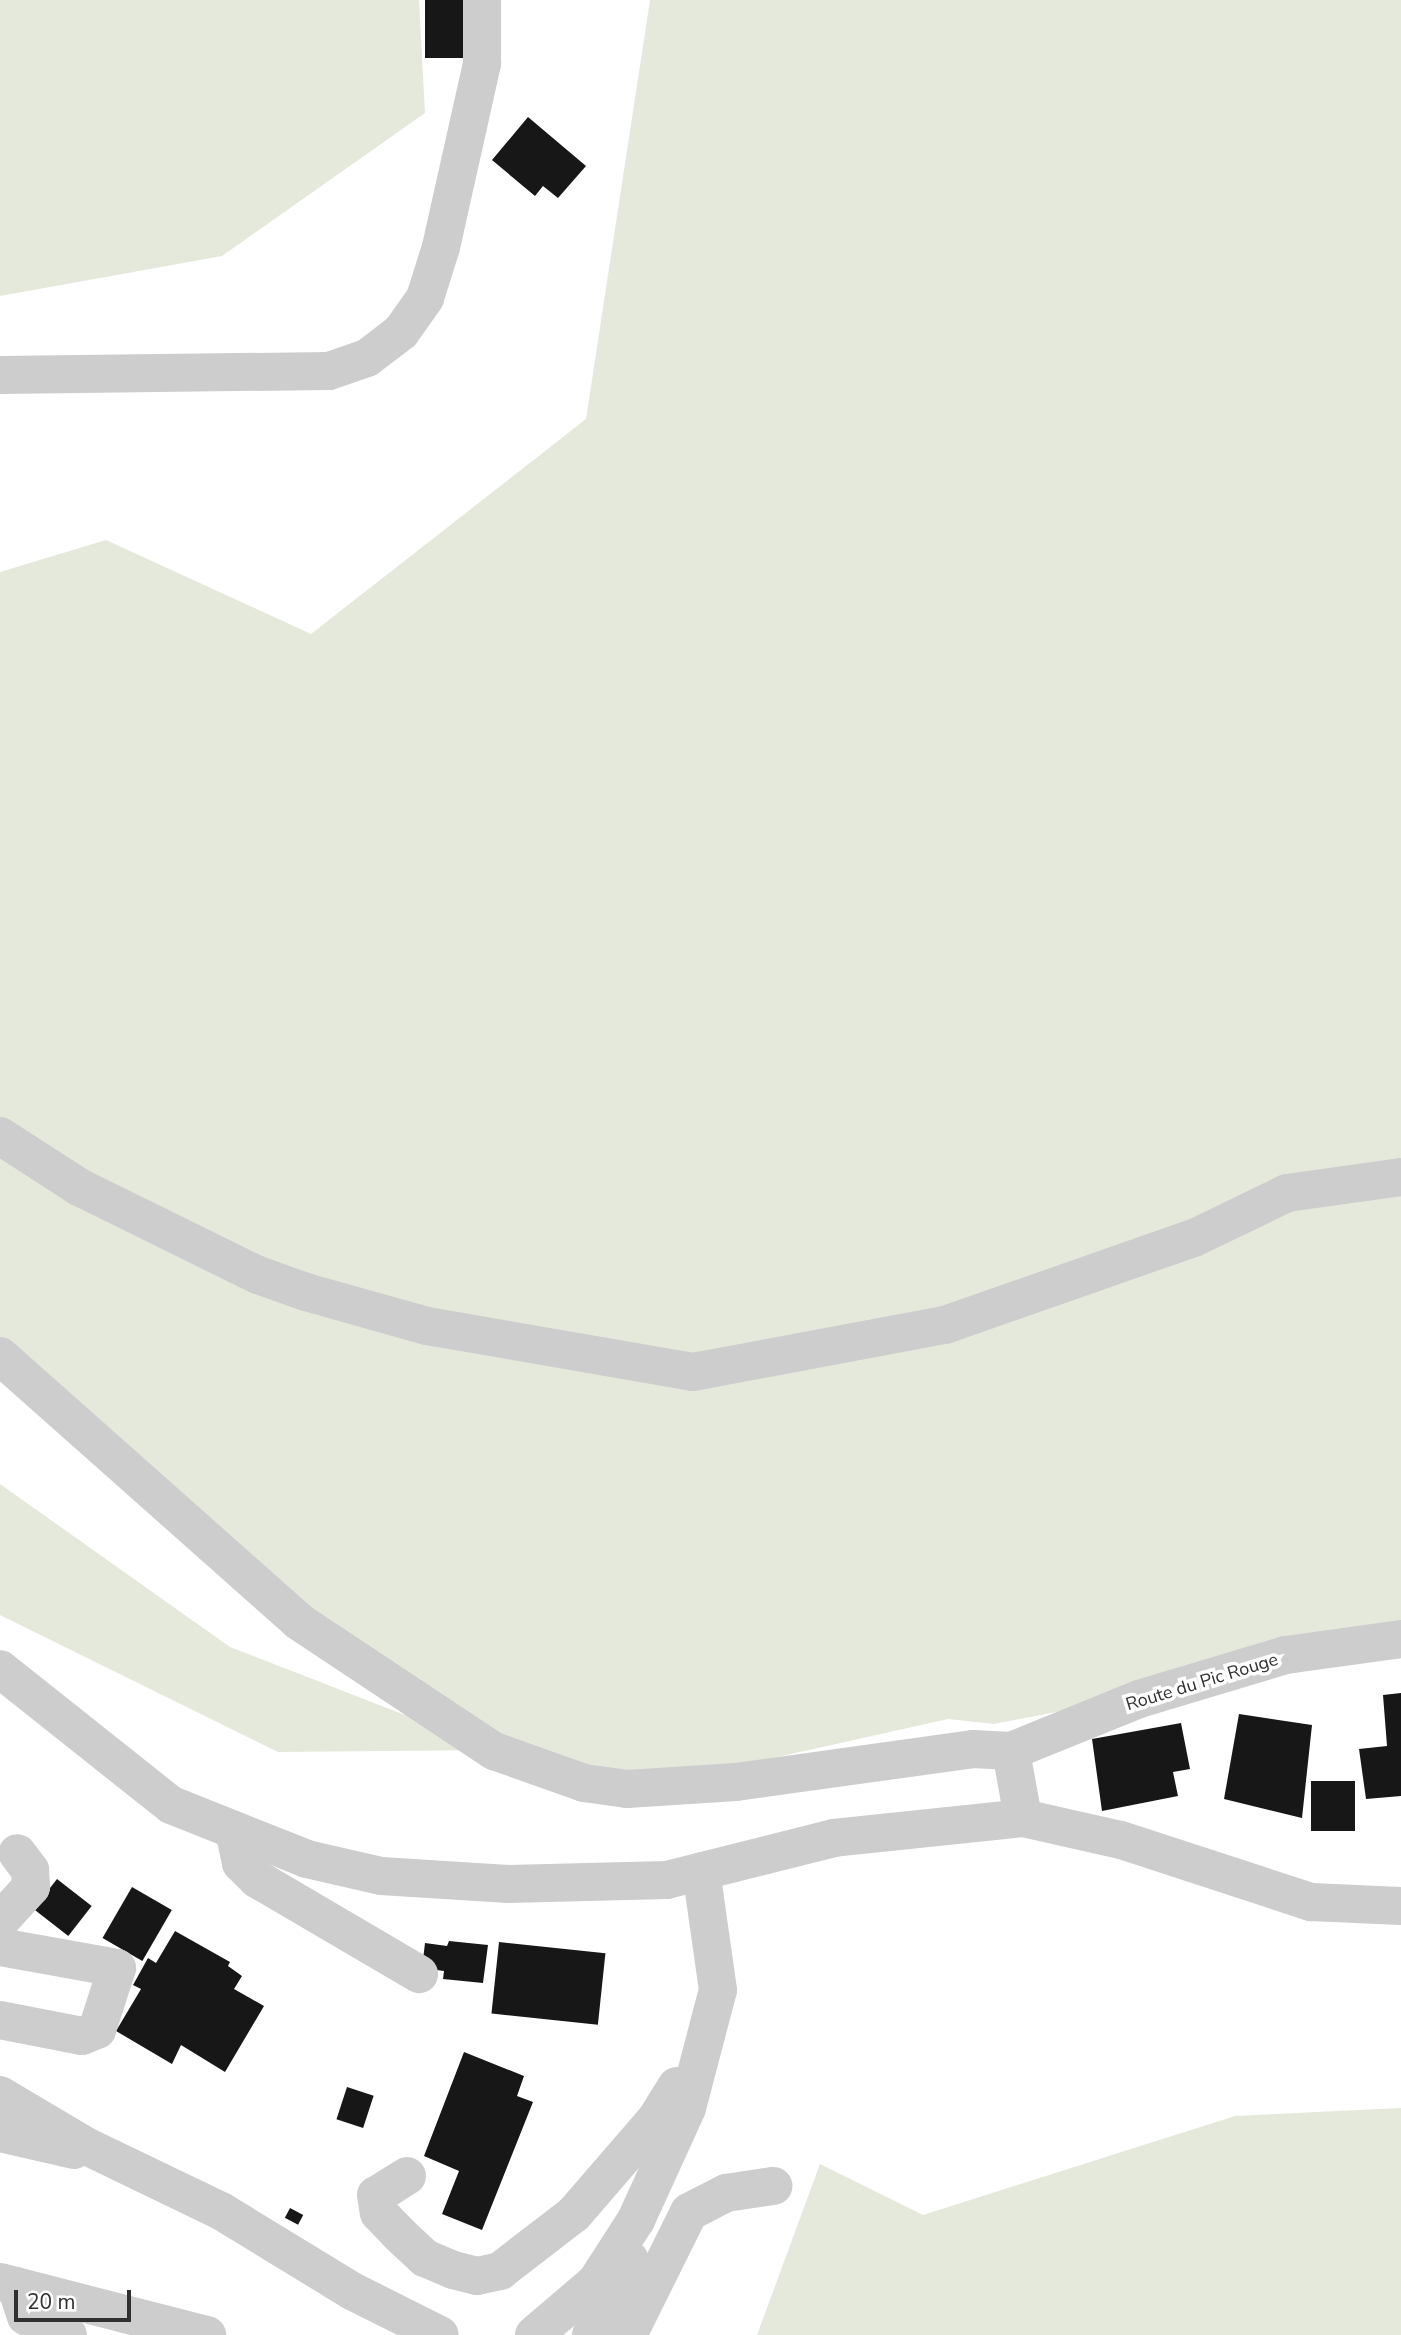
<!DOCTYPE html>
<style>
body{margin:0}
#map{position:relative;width:1401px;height:2335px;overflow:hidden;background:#fff;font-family:"Nunito Sans",sans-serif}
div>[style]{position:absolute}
.green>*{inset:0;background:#e5e9dc}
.building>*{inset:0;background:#171717;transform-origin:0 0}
.minor>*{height:38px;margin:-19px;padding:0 19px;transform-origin:19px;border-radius:19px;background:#cdcdcd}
span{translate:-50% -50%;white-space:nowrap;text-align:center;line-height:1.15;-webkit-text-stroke:7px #fff;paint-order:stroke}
.street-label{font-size:18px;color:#303030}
.scale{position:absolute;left:14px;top:2290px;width:117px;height:32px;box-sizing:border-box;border:4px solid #303030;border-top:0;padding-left:9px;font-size:21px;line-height:24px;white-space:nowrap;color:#303030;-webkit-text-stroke:5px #fff;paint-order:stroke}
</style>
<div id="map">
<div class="green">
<i style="clip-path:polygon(0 0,419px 0,425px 113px,222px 256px,0 296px)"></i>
<i style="clip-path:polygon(650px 0,1401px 0,1401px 1634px,1118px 1700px,994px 1724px,948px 1719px,702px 1774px,534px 1771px,301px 1617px,0 1355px,0 572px,106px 540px,311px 634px,586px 419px)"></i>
<i style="clip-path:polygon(0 1484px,230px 1647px,495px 1750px,278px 1752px,0 1615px)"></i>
<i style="clip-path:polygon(1401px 2108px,1401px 2335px,757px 2335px,820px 2164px,923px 2215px,1235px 2116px)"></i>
</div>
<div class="building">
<i style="left:425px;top:0;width:41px;height:58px"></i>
<i style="clip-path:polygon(528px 117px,586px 166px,558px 198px,543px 186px,535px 196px,492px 160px)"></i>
<i style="clip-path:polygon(1401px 1693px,1401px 1796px,1366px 1799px,1359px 1749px,1387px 1746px,1383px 1695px)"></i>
<i style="clip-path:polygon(1239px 1714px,1312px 1725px,1302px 1818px,1224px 1799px)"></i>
<i style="clip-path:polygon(1181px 1723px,1190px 1769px,1173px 1772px,1178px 1796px,1102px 1811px,1092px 1739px)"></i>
<i style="left:1311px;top:1781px;width:44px;height:50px"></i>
<i style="left:57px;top:1879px;width:44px;height:38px;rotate:38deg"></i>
<i style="left:132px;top:1887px;width:46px;height:59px;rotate:30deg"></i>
<i style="clip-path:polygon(175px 1931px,230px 1962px,228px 1966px,242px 1976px,234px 1989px,264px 2006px,225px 2072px,181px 2045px,172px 2064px,116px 2031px,141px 1989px,133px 1985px,148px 1958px,156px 1963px)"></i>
<i style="clip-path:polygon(449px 1941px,488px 1945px,483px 1983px,443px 1979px,444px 1971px,422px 1968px,425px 1943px,447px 1946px)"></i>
<i style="left:499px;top:1942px;width:107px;height:72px;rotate:6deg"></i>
<i style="clip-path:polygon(464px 2052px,524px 2076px,517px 2096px,533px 2102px,482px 2230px,442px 2214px,459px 2171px,424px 2156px)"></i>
<i style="left:347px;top:2087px;width:28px;height:34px;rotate:18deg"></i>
<i style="left:290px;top:2208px;width:15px;height:11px;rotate:28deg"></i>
</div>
<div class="minor">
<i style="left:0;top:375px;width:329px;rotate:-0.7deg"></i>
<i style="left:329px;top:371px;width:40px;rotate:-18.9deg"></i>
<i style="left:367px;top:358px;width:43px;rotate:-37.4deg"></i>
<i style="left:401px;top:332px;width:42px;rotate:-54.8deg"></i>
<i style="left:425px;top:298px;width:53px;rotate:-72.6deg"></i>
<i style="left:441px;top:247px;width:189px;rotate:-77.4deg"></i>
<i style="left:482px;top:63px;width:63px;rotate:-90deg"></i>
<i style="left:0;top:1136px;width:94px;rotate:32.8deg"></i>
<i style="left:79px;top:1187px;width:199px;rotate:26.2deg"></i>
<i style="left:258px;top:1275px;width:51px;rotate:19.5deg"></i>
<i style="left:306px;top:1292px;width:126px;rotate:15.7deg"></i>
<i style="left:427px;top:1326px;width:270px;rotate:9.8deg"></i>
<i style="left:693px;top:1372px;width:256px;rotate:-10.6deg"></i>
<i style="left:945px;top:1325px;width:264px;rotate:-19.3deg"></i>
<i style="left:1194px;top:1238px;width:103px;rotate:-25.8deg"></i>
<i style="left:1287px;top:1193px;width:115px;rotate:-8deg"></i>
<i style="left:0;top:1356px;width:399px;rotate:41.6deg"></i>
<i style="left:298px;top:1621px;width:235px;rotate:33.6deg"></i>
<i style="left:494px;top:1751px;width:96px;rotate:19.6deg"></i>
<i style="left:584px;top:1783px;width:43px;rotate:7.9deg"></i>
<i style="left:627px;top:1789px;width:109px;rotate:-3.7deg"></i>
<i style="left:736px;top:1782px;width:239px;rotate:-7.9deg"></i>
<i style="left:973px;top:1749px;width:38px;rotate:3deg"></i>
<i style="left:1011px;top:1751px;width:68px;rotate:79.8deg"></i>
<i style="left:1023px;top:1818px;width:190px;rotate:174deg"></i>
<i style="left:834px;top:1838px;width:172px;rotate:165.9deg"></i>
<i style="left:667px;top:1880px;width:159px;rotate:178.6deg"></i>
<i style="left:508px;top:1884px;width:127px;rotate:-176.4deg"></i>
<i style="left:381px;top:1876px;width:76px;rotate:-167.1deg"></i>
<i style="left:307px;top:1859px;width:146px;rotate:-158.3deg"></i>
<i style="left:171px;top:1805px;width:218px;rotate:-141.5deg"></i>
<i style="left:1011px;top:1751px;width:138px;rotate:-22.1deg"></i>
<i style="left:1139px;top:1699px;width:153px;rotate:-16.7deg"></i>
<i style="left:1286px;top:1655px;width:116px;rotate:-7.9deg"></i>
<i style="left:1023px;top:1818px;width:100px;rotate:12.7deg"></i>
<i style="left:1121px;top:1840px;width:200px;rotate:18.1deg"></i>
<i style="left:1311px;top:1902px;width:90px;rotate:2.5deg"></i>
<i style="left:234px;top:1830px;width:34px;rotate:78deg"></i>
<i style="left:241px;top:1863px;width:23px;rotate:45deg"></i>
<i style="left:257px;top:1879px;width:188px;rotate:30.4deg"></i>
<i style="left:0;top:1921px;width:46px;rotate:-47.6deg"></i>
<i style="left:31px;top:1887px;width:17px;rotate:-93deg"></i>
<i style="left:30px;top:1870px;width:21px;rotate:-127deg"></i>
<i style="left:0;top:1947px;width:119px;rotate:10.2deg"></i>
<i style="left:117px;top:1968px;width:65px;rotate:107.9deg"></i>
<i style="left:97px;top:2030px;width:16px;rotate:158deg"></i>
<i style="left:82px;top:2036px;width:84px;rotate:-169deg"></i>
<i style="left:0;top:2095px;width:100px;rotate:30.7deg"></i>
<i style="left:86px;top:2146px;width:150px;rotate:25.7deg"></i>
<i style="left:221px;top:2211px;width:153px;rotate:31.4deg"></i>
<i style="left:352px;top:2291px;width:98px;rotate:26.6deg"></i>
<i style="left:0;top:2133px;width:76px;rotate:12.9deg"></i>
<i style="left:407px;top:2176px;width:36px;rotate:148deg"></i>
<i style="left:376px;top:2195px;width:18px;rotate:81deg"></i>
<i style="left:379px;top:2213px;width:28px;rotate:46deg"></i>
<i style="left:398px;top:2233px;width:37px;rotate:43deg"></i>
<i style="left:425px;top:2258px;width:30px;rotate:23deg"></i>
<i style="left:453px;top:2270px;width:25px;rotate:14deg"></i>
<i style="left:477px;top:2276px;width:24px;rotate:-12deg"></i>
<i style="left:500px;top:2271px;width:93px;rotate:-37.6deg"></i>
<i style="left:574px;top:2214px;width:125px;rotate:-49.2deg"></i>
<i style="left:656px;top:2119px;width:39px;rotate:-58deg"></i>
<i style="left:0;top:2282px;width:214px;rotate:14.4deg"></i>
<i style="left:16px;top:2286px;width:32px;rotate:72deg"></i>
<i style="left:26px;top:2316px;width:46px;rotate:24.3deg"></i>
<i style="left:534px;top:2335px;width:82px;rotate:-40.5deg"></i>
<i style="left:596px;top:2282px;width:74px;rotate:-57.2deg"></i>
<i style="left:636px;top:2220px;width:123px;rotate:-65.5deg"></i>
<i style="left:687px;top:2108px;width:122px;rotate:-75.3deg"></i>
<i style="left:718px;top:1990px;width:120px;rotate:-98.1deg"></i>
<i style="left:591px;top:2335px;width:59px;rotate:-56.9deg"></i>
<i style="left:623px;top:2286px;width:27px;rotate:-75deg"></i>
<i style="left:628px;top:2335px;width:137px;rotate:-63.6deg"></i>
<i style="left:689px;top:2212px;width:42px;rotate:-27.2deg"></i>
<i style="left:726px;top:2193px;width:48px;rotate:-8.5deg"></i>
</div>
<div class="street-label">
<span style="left:1202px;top:1682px;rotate:-17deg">Route du Pic Rouge</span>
</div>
<div class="scale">20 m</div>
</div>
